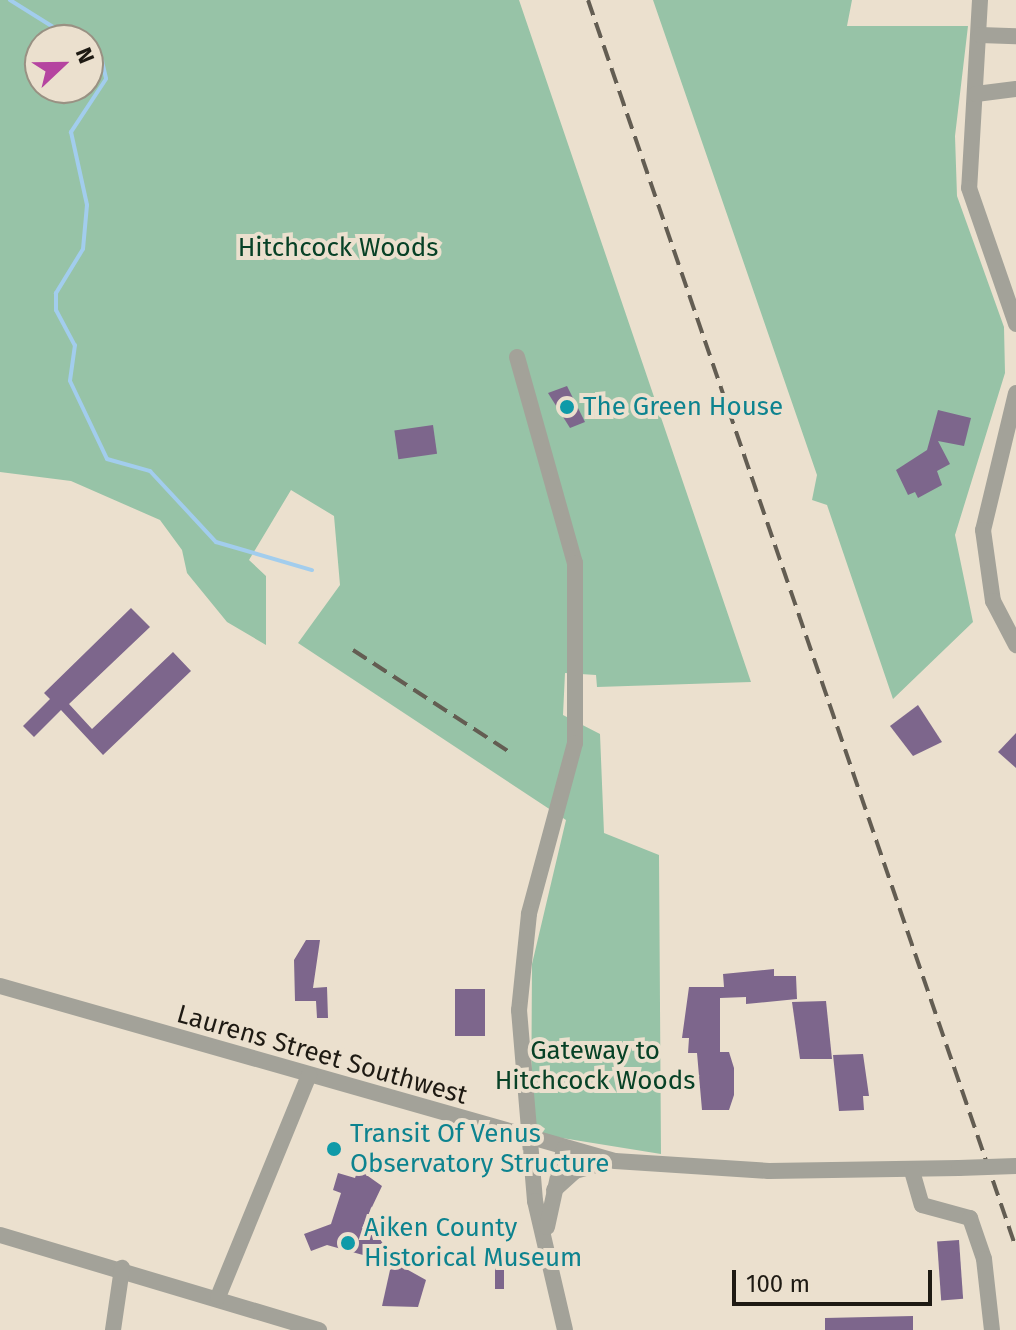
<!DOCTYPE html>
<style>
body{margin:0}
#map{position:relative;width:1016px;height:1330px;overflow:hidden;background:#ebe0ce;font-family:"Fira Sans",sans-serif}
div>[style]{position:absolute}
.green>*{inset:0;background:#97c3a7}
.stream>*{height:4px;margin:-2px;padding:0 2px;transform-origin:2px;border-radius:2px;background:#a2cded}
.building>*{inset:0;background:#7d668c;transform-origin:0 0}
.minor>*{height:16px;margin:-8px;padding:0 8px;transform-origin:8px;border-radius:8px;background:#a3a299}
.rail>*{height:4px;margin-top:-2px;transform-origin:0;background:repeating-linear-gradient(90deg,#635d52 0 16px,transparent 0 24px)}
.minor-bridge>*{height:16px;margin:-8px;padding:0 8px;transform-origin:8px;border-radius:8px;background:#a3a299}
.dots>*{width:22px;height:22px;translate:-50% -50%;box-sizing:border-box;border:4px solid #ebe0ce;border-radius:50%}
span{translate:-50% -50%;white-space:nowrap;text-align:center;line-height:1.15;-webkit-text-stroke:8px #ebe0ce;paint-order:stroke}
.park-label{font-size:26px;color:#074126}
.culture-label{font-size:26px;color:#0d838f}
.left{translate:0 -50%;text-align:left}
.street-label{font-size:26px;color:#1e1a13}
.north{position:absolute;left:24px;top:24px;width:80px;height:80px;box-sizing:border-box;background:#ebe0ce;border:2px solid #999183;border-radius:50%;rotate:68deg;font-size:22px;font-weight:700;line-height:32px;text-align:center;color:#1e1a13}
.north::after{content:'';display:block;margin:auto;width:28px;height:36px;background:#b544a0;clip-path:polygon(50% 0,100% 100%,50% 72%,0 100%)}
.scale{position:absolute;left:732px;top:1270px;width:200px;height:36px;box-sizing:border-box;border:4px solid #1e1a13;border-top:0;padding-left:10px;font-size:24px;line-height:28px;white-space:nowrap;color:#1e1a13;-webkit-text-stroke:6px #ebe0ce;paint-order:stroke}
</style>
<div id="map">
<div class="green">
<i style="clip-path:polygon(evenodd,0 0,519px 0,751px 682px,597px 687px,596px 675px,565px 673px,563px 715px,600px 734px,604px 833px,659px 855px,661px 1154px,531px 1133px,532px 964px,566px 820px,298px 643px,340px 585px,334px 516px,291px 490px,249px 560px,266px 576px,266px 645px,227px 622px,187px 573px,182px 550px,160px 520px,71px 481px,0 472px,0 0,40px 40px,88px 40px,88px 88px,40px 88px,40px 40px)"></i>
<i style="clip-path:polygon(653px 0,852px 0,847px 26px,968px 26px,955px 136px,957px 196px,1004px 327px,1005px 373px,955px 535px,973px 622px,893px 699px,827px 505px,812px 500px,817px 475px)"></i>
</div>
<div class="stream">
<i style="left:10px;top:0;width:75px;rotate:32deg"></i>
<i style="left:88px;top:50px;width:18px;rotate:38deg"></i>
<i style="left:102px;top:61px;width:18px;rotate:77deg"></i>
<i style="left:106px;top:79px;width:64px;rotate:123.4deg"></i>
<i style="left:71px;top:132px;width:75px;rotate:77.6deg"></i>
<i style="left:87px;top:205px;width:44px;rotate:95.2deg"></i>
<i style="left:83px;top:249px;width:52px;rotate:121.5deg"></i>
<i style="left:56px;top:293px;width:17px;rotate:90deg"></i>
<i style="left:56px;top:310px;width:40px;rotate:62deg"></i>
<i style="left:75px;top:345px;width:36px;rotate:98deg"></i>
<i style="left:70px;top:381px;width:86px;rotate:64.6deg"></i>
<i style="left:107px;top:459px;width:45px;rotate:15.6deg"></i>
<i style="left:150px;top:471px;width:97px;rotate:47.1deg"></i>
<i style="left:216px;top:542px;width:100px;rotate:16.3deg"></i>
</div>
<div class="building">
<i style="clip-path:polygon(567px 386px,585px 422px,570px 428px,548px 393px)"></i>
<i style="clip-path:polygon(938px 410px,971px 418px,964px 446px,938px 441px,950px 464px,937px 471px,942px 485px,918px 498px,915px 492px,908px 495px,896px 470px,927px 450px)"></i>
<i style="left:433px;top:425px;width:29px;height:39px;rotate:82deg"></i>
<i style="clip-path:polygon(131px 608px,150px 627px,69px 704px,92px 729px,173px 652px,191px 671px,103px 755px,61px 710px,34px 737px,23px 726px,50px 699px,44px 693px)"></i>
<i style="clip-path:polygon(918px 705px,942px 742px,913px 756px,890px 726px)"></i>
<i style="clip-path:polygon(1016px 733px,1016px 768px,998px 752px)"></i>
<i style="clip-path:polygon(306px 940px,320px 940px,313px 988px,327px 987px,328px 1018px,317px 1018px,316px 1001px,295px 1001px,294px 960px)"></i>
<i style="clip-path:polygon(774px 969px,774px 976px,796px 976px,797px 999px,746px 1004px,746px 997px,720px 998px,720px 1052px,729px 1052px,734px 1068px,734px 1095px,729px 1110px,702px 1110px,697px 1053px,688px 1053px,689px 1038px,682px 1038px,689px 987px,724px 987px,723px 974px)"></i>
<i style="left:455px;top:989px;width:30px;height:47px"></i>
<i style="clip-path:polygon(826px 1001px,832px 1059px,800px 1059px,792px 1002px)"></i>
<i style="clip-path:polygon(863px 1054px,869px 1096px,863px 1096px,864px 1110px,839px 1111px,833px 1055px)"></i>
<i style="clip-path:polygon(358px 1169px,382px 1186px,362px 1228px,375px 1232px,393px 1258px,376px 1270px,363px 1255px,327px 1245px,311px 1251px,304px 1234px,331px 1224px,341px 1193px,333px 1190px,338px 1173px,355px 1178px)"></i>
<i style="left:959px;top:1240px;width:59px;height:22px;rotate:86deg"></i>
<i style="left:495px;top:1254px;width:9px;height:35px"></i>
<i style="clip-path:polygon(392px 1261px,426px 1280px,418px 1307px,382px 1306px)"></i>
<i style="clip-path:polygon(913px 1316px,913px 1330px,825px 1330px,825px 1318px)"></i>
</div>
<div class="minor">
<i style="left:980px;top:0;width:188px;rotate:93.3deg"></i>
<i style="left:969px;top:188px;width:144px;rotate:70.9deg"></i>
<i style="left:980px;top:35px;width:36px;rotate:2deg"></i>
<i style="left:976px;top:94px;width:40px;rotate:-7.1deg"></i>
<i style="left:517px;top:357px;width:214px;rotate:74.3deg"></i>
<i style="left:575px;top:563px;width:180px;rotate:90deg"></i>
<i style="left:575px;top:743px;width:177px;rotate:105.1deg"></i>
<i style="left:529px;top:914px;width:97px;rotate:95.9deg"></i>
<i style="left:519px;top:1010px;width:192px;rotate:85.2deg"></i>
<i style="left:535px;top:1201px;width:132px;rotate:76.9deg"></i>
<i style="left:1016px;top:393px;width:141px;rotate:103.5deg"></i>
<i style="left:983px;top:530px;width:72px;rotate:82deg"></i>
<i style="left:993px;top:601px;width:50px;rotate:62.4deg"></i>
<i style="left:0;top:986px;width:639px;rotate:15.88deg"></i>
<i style="left:615px;top:1161px;width:154px;rotate:3.7deg"></i>
<i style="left:769px;top:1171px;width:190px;rotate:-0.9deg"></i>
<i style="left:912px;top:1171px;width:35px;rotate:74deg"></i>
<i style="left:922px;top:1205px;width:50px;rotate:15.2deg"></i>
<i style="left:970px;top:1218px;width:43px;rotate:71.1deg"></i>
<i style="left:984px;top:1259px;width:71px;rotate:83.6deg"></i>
<i style="left:554px;top:1190px;width:28px;rotate:-42deg"></i>
<i style="left:575px;top:1171px;width:33px;rotate:-16deg"></i>
<i style="left:547px;top:1227px;width:80px;rotate:-77.7deg"></i>
<i style="left:0;top:1235px;width:333px;rotate:16.6deg"></i>
<i style="left:218px;top:1297px;width:240px;rotate:-67.7deg"></i>
<i style="left:113px;top:1330px;width:63px;rotate:-81.7deg"></i>
</div>
<div class="rail">
<i style="left:588px;top:0;width:1319px;rotate:71.07deg"></i>
<i style="left:353px;top:650px;width:189px;rotate:33.1deg"></i>
</div>
<div class="minor-bridge">
<i style="left:959px;top:1168px;width:57px;rotate:-2deg"></i>
</div>
<div class="dots">
<i style="left:567px;top:407px;background:#0f9aa8"></i>
<i style="left:334px;top:1149px;background:#0f9aa8"></i>
<i style="left:348px;top:1243px;background:#0f9aa8"></i>
</div>
<div class="park-label">
<span style="left:338px;top:248px">Hitchcock Woods</span>
<span style="left:595px;top:1066px">Gateway to<br>Hitchcock Woods</span>
</div>
<div class="culture-label">
<span class="left" style="left:583px;top:407px">The Green House</span>
<span class="left" style="left:350px;top:1149px">Transit Of Venus<br>Observatory Structure</span>
<span class="left" style="left:364px;top:1243px">Aiken County<br>Historical Museum</span>
</div>
<div class="street-label">
<span style="left:322px;top:1055px;rotate:16deg">Laurens Street Southwest</span>
</div>
<div class="north">N</div>
<div class="scale">100 m</div>
</div>
